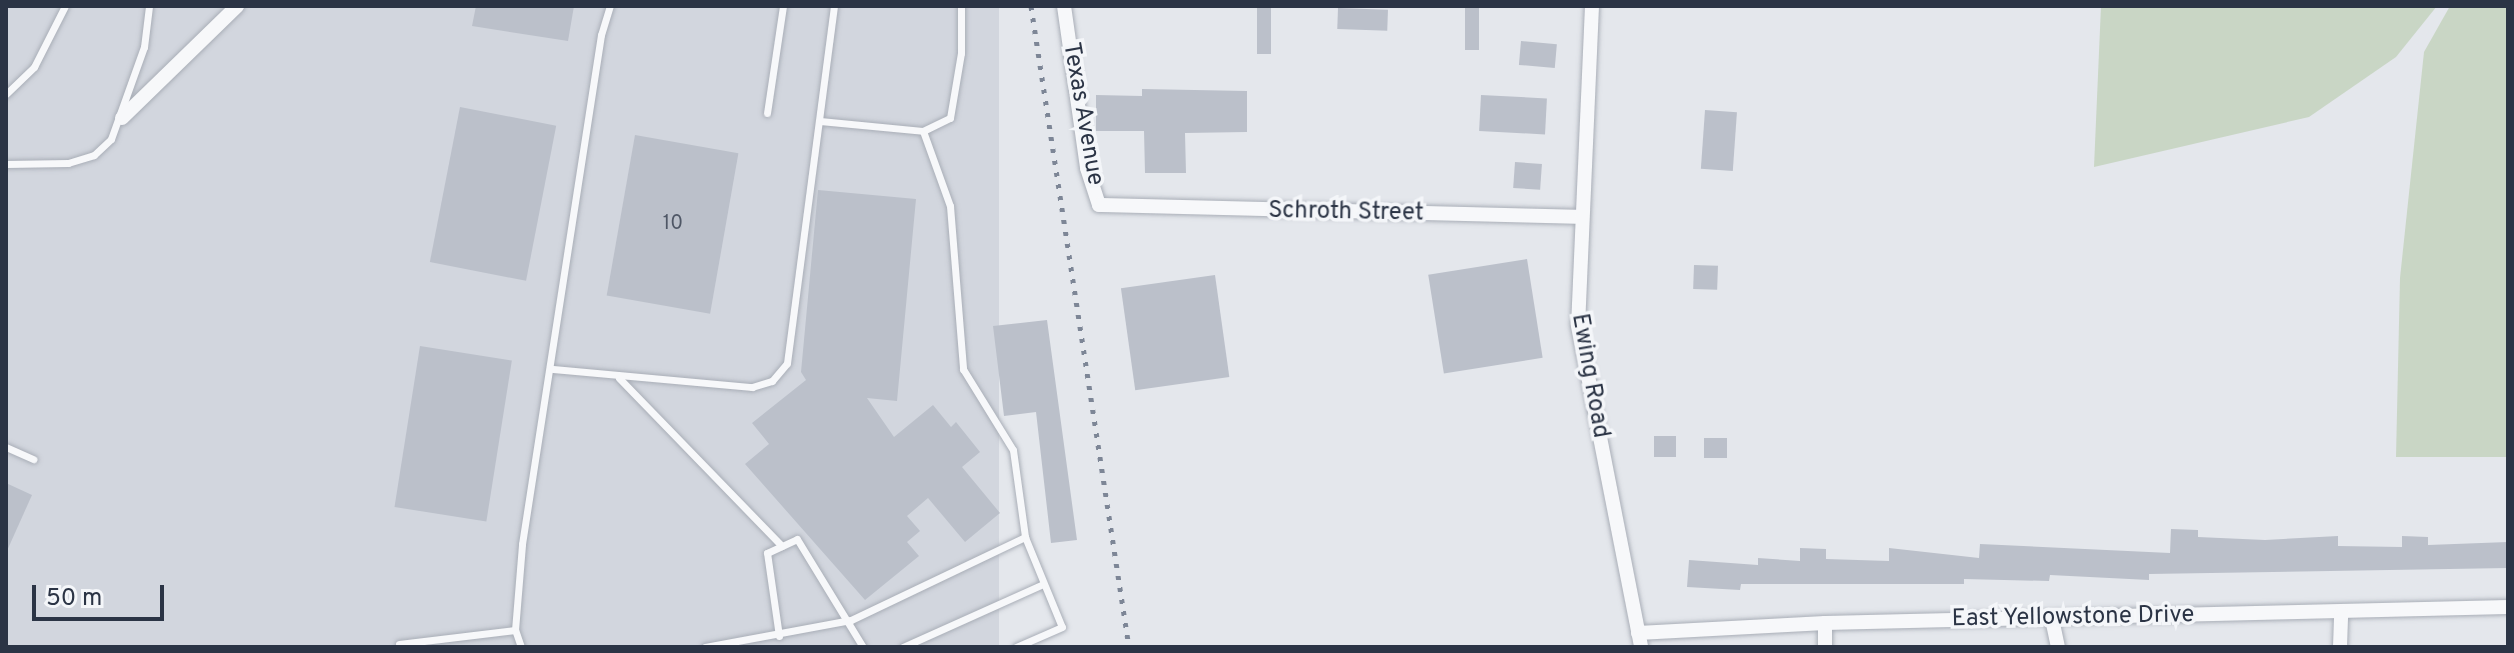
<!DOCTYPE html>
<style>
body{margin:0}
#map{position:relative;width:2514px;height:653px;overflow:hidden;background:#e4e7ec;font-family:Overpass,sans-serif}
div>[style]{position:absolute}
.built>*{inset:0;background:#d2d6de;transform-origin:0 0}
.green>*{inset:0;background:#c9d6c5}
.building>*{inset:0;background:#bbc0ca;transform-origin:0 0}
.roads{filter:drop-shadow(0 0 2px #a9aeb7) drop-shadow(0 0 2px #a9aeb7)}
.service>*{height:7px;margin:-3.5px;padding:0 3.5px;transform-origin:3.5px;border-radius:3.5px;background:#f7f8fa}
.minor>*{height:14px;margin:-7px;padding:0 7px;transform-origin:7px;border-radius:7px;background:#f7f8fa}
.rail>*{height:5px;margin-top:-2.5px;transform-origin:0;background:repeating-linear-gradient(90deg,#7d8696 0 4px,transparent 0 12px)}
span{translate:-50% -50%;white-space:nowrap;text-align:center;line-height:1.15;-webkit-text-stroke:7px #f4f6f9;paint-order:stroke}
.number-label{font-size:20px;color:#4f5766}
.number-label span{-webkit-text-stroke-width:0}
.street-label{font-size:24px;color:#2b3445}
.frame{position:absolute;inset:0;border:8px solid #2b3445;pointer-events:none}
.scale{position:absolute;left:32px;top:585px;width:132px;height:36px;box-sizing:border-box;border:4px solid #2b3445;border-top:0;padding-left:10px;font-size:24px;line-height:28px;white-space:nowrap;color:#2b3445;-webkit-text-stroke:6px #f4f6f9;paint-order:stroke}
</style>
<div id="map">
<div class="built">
<i style="left:6px;top:6px;width:993px;height:641px"></i>
</div>
<div class="green">
<i style="clip-path:polygon(2101px 6px,2437px 6px,2396px 57px,2309px 117px,2094px 167px)"></i>
<i style="clip-path:polygon(2450px 6px,2508px 6px,2508px 457px,2396px 457px,2400px 278px,2424px 52px)"></i>
</div>
<div class="building">
<i style="clip-path:polygon(476px 6px,574px 6px,568px 41px,472px 26px)"></i>
<i style="left:1257px;top:6px;width:14px;height:48px"></i>
<i style="left:1465px;top:6px;width:14px;height:44px"></i>
<i style="left:1338px;top:8px;width:50px;height:21px;rotate:2deg"></i>
<i style="left:1521px;top:41px;width:36px;height:24px;rotate:5deg"></i>
<i style="clip-path:polygon(1142px 89px,1247px 91px,1247px 132px,1185px 133px,1186px 173px,1145px 173px,1144px 131px,1096px 131px,1096px 95px,1142px 96px)"></i>
<i style="left:1481px;top:95px;width:66px;height:36px;rotate:3deg"></i>
<i style="left:460px;top:107px;width:98px;height:158px;rotate:11deg"></i>
<i style="left:1705px;top:110px;width:32px;height:59px;rotate:4deg"></i>
<i style="left:635px;top:135px;width:105px;height:163px;rotate:10deg"></i>
<i style="left:1515px;top:162px;width:27px;height:26px;rotate:4deg"></i>
<i style="clip-path:polygon(818px 190px,916px 199px,897px 401px,867px 398px,894px 437px,933px 405px,951px 427px,956px 422px,980px 452px,962px 467px,1000px 513px,965px 542px,928px 498px,907px 516px,920px 531px,907px 542px,919px 556px,865px 600px,745px 464px,769px 444px,752px 423px,806px 380px,801px 372px)"></i>
<i style="left:1527px;top:259px;width:100px;height:100px;rotate:81deg"></i>
<i style="left:1694px;top:265px;width:24px;height:24px;rotate:2deg"></i>
<i style="left:1215px;top:275px;width:103px;height:95px;rotate:82deg"></i>
<i style="clip-path:polygon(1047px 320px,1077px 540px,1051px 543px,1036px 412px,1004px 416px,993px 326px)"></i>
<i style="left:420px;top:346px;width:93px;height:163px;rotate:9deg"></i>
<i style="left:1654px;top:436px;width:22px;height:21px"></i>
<i style="left:1704px;top:438px;width:23px;height:20px"></i>
<i style="clip-path:polygon(6px 483px,32px 495px,6px 553px)"></i>
<i style="clip-path:polygon(2171px 529px,2198px 530px,2198px 537px,2265px 540px,2338px 536px,2338px 546px,2402px 547px,2402px 536px,2428px 537px,2428px 545px,2508px 542px,2508px 568px,2149px 574px,2149px 580px,2050px 575px,2049px 581px,1964px 579px,1964px 584px,1741px 584px,1740px 590px,1687px 587px,1689px 560px,1758px 565px,1758px 558px,1800px 561px,1800px 548px,1826px 549px,1826px 559px,1889px 561px,1889px 548px,1979px 558px,1980px 544px,2170px 553px)"></i>
</div>
<div class="roads">
<div class="service">
<i style="left:6px;top:94px;width:39px;rotate:-44deg"></i>
<i style="left:34px;top:67px;width:68px;rotate:-63.1deg"></i>
<i style="left:767px;top:113px;width:108px;rotate:-81.5deg"></i>
<i style="left:820px;top:121px;width:103px;rotate:5.5deg"></i>
<i style="left:923px;top:131px;width:30px;rotate:-26deg"></i>
<i style="left:950px;top:118px;width:66px;rotate:-80.4deg"></i>
<i style="left:961px;top:53px;width:47px;rotate:-90deg"></i>
<i style="left:923px;top:131px;width:80px;rotate:70.2deg"></i>
<i style="left:950px;top:206px;width:164px;rotate:85.4deg"></i>
<i style="left:963px;top:369px;width:95px;rotate:58.3deg"></i>
<i style="left:1013px;top:450px;width:88px;rotate:82.1deg"></i>
<i style="left:1025px;top:537px;width:97px;rotate:67.7deg"></i>
<i style="left:1062px;top:627px;width:50px;rotate:156.5deg"></i>
<i style="left:6px;top:164px;width:62px;rotate:-0.9deg"></i>
<i style="left:68px;top:163px;width:27px;rotate:-17deg"></i>
<i style="left:94px;top:155px;width:23px;rotate:-43deg"></i>
<i style="left:111px;top:139px;width:98px;rotate:-70.3deg"></i>
<i style="left:144px;top:47px;width:41px;rotate:-83deg"></i>
<i style="left:553px;top:369px;width:200px;rotate:5.2deg"></i>
<i style="left:752px;top:387px;width:21px;rotate:-17deg"></i>
<i style="left:772px;top:381px;width:23px;rotate:-50deg"></i>
<i style="left:787px;top:363px;width:360px;rotate:-82.5deg"></i>
<i style="left:619px;top:378px;width:234px;rotate:45.9deg"></i>
<i style="left:6px;top:447px;width:30px;rotate:24deg"></i>
<i style="left:779px;top:636px;width:84px;rotate:-98.2deg"></i>
<i style="left:767px;top:553px;width:33px;rotate:-25deg"></i>
<i style="left:797px;top:539px;width:127px;rotate:58.6deg"></i>
<i style="left:399px;top:644px;width:117px;rotate:-6.9deg"></i>
<i style="left:521px;top:647px;width:18px;rotate:-109deg"></i>
<i style="left:515px;top:630px;width:86px;rotate:-85.3deg"></i>
<i style="left:522px;top:544px;width:515px;rotate:-81.18deg"></i>
<i style="left:601px;top:35px;width:30px;rotate:-73deg"></i>
<i style="left:705px;top:647px;width:148px;rotate:-10.5deg"></i>
<i style="left:851px;top:620px;width:193px;rotate:-25.5deg"></i>
<i style="left:903px;top:647px;width:154px;rotate:-24.2deg"></i>
</div>
<div class="minor">
<i style="left:1064px;top:6px;width:164px;rotate:81.9deg"></i>
<i style="left:1087px;top:168px;width:39px;rotate:72deg"></i>
<i style="left:1099px;top:205px;width:480px;rotate:1.4deg"></i>
<i style="left:1592px;top:6px;width:319px;rotate:92.5deg"></i>
<i style="left:1578px;top:325px;width:328px;rotate:78.9deg"></i>
<i style="left:122px;top:118px;width:161px;rotate:-44.2deg"></i>
<i style="left:2052px;top:619px;width:29px;rotate:78deg"></i>
<i style="left:1638px;top:633px;width:187px;rotate:-3.1deg"></i>
<i style="left:1825px;top:623px;width:683px;rotate:-1.34deg"></i>
<i style="left:1825px;top:647px;width:24px;rotate:-90deg"></i>
<i style="left:2340px;top:647px;width:35px;rotate:-88deg"></i>
</div>
</div>
<div class="rail">
<i style="left:1031px;top:6px;width:648px;rotate:81.31deg"></i>
</div>
<div class="number-label">
<span style="left:673px;top:224px">10</span>
</div>
<div class="street-label">
<span style="left:1082px;top:114px;rotate:80deg">Texas Avenue</span>
<span style="left:1346px;top:213px;rotate:1deg">Schroth Street</span>
<span style="left:1589px;top:376px;rotate:80deg">Ewing Road</span>
<span style="left:2073px;top:618px;rotate:-1deg">East Yellowstone Drive</span>
</div>
<div class="frame"></div>
<div class="scale">50 m</div>
</div>
